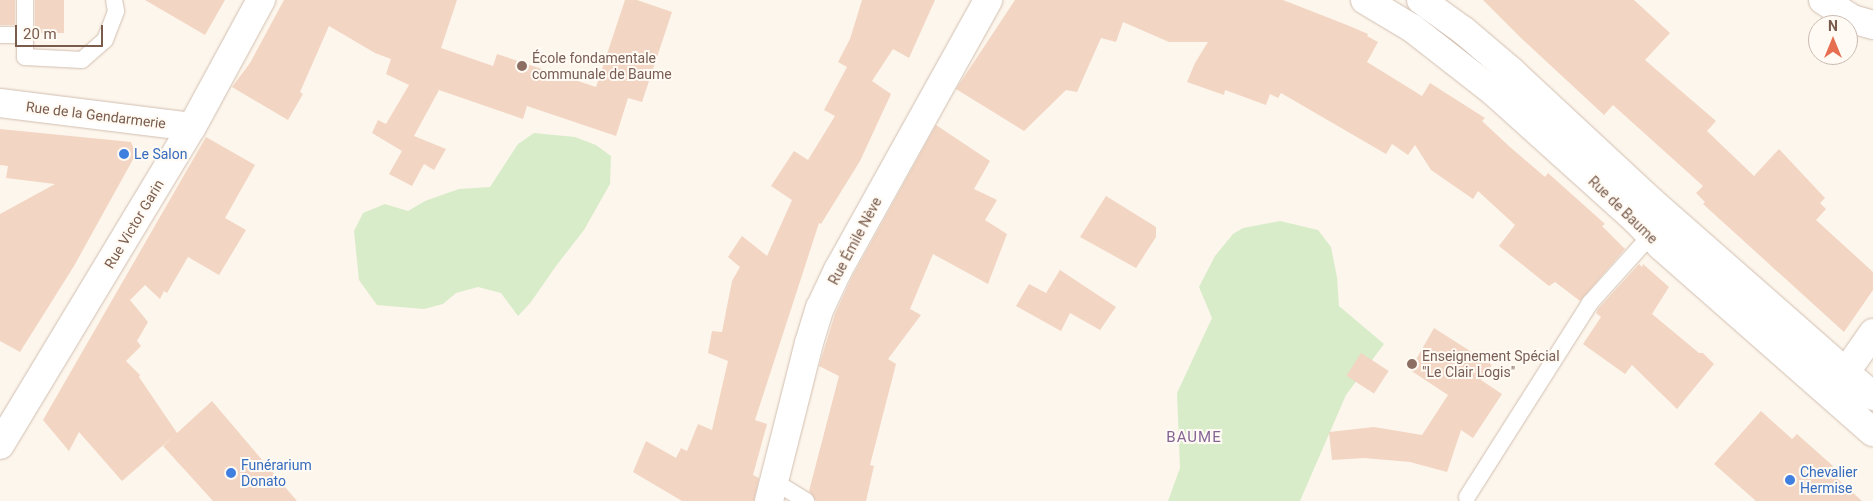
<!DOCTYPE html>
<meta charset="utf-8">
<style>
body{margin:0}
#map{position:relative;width:1873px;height:501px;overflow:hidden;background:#fdf6ec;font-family:Roboto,sans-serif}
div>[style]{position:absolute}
.green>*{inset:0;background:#d8ecc9}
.building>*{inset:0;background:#f3d5c3;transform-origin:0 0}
.roads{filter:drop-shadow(0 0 1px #d1beb0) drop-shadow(0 0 1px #d1beb0)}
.lane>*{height:16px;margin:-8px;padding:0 8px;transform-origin:8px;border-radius:8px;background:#fff}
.street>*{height:28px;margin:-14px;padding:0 14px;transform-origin:14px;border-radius:14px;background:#fff}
.secondary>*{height:28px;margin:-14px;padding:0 14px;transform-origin:14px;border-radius:14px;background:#fff}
.dots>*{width:14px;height:14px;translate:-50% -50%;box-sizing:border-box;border:2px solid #fffaf3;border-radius:50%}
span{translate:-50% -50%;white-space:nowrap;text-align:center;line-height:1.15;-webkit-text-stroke:4px #fffaf3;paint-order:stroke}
.education-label{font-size:14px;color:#785e54}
.left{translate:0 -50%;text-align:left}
.street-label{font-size:14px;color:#7a5c4d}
.shop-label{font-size:14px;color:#366cbe}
.neighbourhood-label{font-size:15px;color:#846695;letter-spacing:1px}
.north{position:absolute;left:1808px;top:15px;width:50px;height:50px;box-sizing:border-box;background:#fffaf3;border:1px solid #cabbb1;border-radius:50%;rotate:0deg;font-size:14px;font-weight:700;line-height:20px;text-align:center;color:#7a5c4d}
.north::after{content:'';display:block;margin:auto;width:18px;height:22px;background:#e76f51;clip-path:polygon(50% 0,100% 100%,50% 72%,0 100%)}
.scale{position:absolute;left:15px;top:25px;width:88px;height:22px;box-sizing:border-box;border:2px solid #7a5c4d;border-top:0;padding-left:6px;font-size:15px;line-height:18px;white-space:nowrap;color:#7a5c4d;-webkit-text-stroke:4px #fffaf3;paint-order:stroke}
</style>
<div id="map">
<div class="green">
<i style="clip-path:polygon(534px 133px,575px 137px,596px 145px,611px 156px,610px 184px,584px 230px,556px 266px,531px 302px,518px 316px,501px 293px,478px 287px,456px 293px,443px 304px,424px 309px,377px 305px,359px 280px,354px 231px,363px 213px,385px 204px,408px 211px,425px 201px,459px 189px,490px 187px,518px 144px)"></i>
<i style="clip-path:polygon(1280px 221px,1318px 230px,1331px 247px,1337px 277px,1339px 306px,1384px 344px,1346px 395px,1300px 501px,1168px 501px,1180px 468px,1177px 393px,1212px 318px,1199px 287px,1215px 256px,1233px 234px,1243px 228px)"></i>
</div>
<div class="building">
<i style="left:0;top:0;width:15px;height:25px"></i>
<i style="left:35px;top:0;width:29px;height:33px"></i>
<i style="clip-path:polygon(145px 0,225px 0,205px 35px)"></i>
<i style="clip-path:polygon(284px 0,457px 0,441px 48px,493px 66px,497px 54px,596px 87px,625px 0,637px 0,672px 12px,642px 102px,628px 98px,616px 136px,527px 106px,523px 119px,439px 90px,414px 136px,446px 149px,434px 170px,424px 164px,412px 186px,389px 174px,402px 151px,372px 133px,378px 120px,386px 124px,409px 85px,386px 74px,391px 59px,375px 53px,329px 26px,300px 92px,303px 94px,288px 120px,232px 87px,250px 63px)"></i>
<i style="clip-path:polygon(862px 0,935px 0,909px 58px,893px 49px,872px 81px,891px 94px,860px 161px,821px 224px,819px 223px,755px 420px,767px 424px,753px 475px,759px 478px,754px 501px,682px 501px,633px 472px,646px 441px,676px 458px,681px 448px,687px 451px,698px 424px,712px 430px,728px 361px,708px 353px,712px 331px,722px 332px,732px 281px,740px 267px,728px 257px,742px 236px,767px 256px,792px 200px,771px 186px,794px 151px,808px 160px,835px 116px,824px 110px,847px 67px,838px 62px,850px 39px)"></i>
<i style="clip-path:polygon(1015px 0,1283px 0,1347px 25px,1368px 34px,1367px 36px,1378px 42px,1367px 62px,1422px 96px,1430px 83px,1485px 118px,1482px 121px,1510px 147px,1545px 177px,1548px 173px,1605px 224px,1602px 226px,1625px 249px,1580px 301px,1555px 282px,1549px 286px,1499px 246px,1515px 225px,1478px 191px,1473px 199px,1431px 170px,1415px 145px,1408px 155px,1392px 144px,1386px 154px,1281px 93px,1278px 98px,1270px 94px,1266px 105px,1225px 90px,1224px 95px,1187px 82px,1195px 63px,1208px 42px,1169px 42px,1123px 22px,1116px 42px,1101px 38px,1077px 92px,1066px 90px,1024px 131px,956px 89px)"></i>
<i style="clip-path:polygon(1483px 0,1634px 0,1670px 33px,1645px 60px,1716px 121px,1707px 131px,1754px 176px,1779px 149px,1825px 198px,1820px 203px,1826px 209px,1816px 220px,1873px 272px,1873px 290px,1844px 332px,1703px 204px,1705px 202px,1696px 193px,1703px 186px,1613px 105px,1604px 115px,1522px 39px)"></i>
<i style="clip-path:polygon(936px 125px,990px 161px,974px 189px,997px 200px,985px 220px,1007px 234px,988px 284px,933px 254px,910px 309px,921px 315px,888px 359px,896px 364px,870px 465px,874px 466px,866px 501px,816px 501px,809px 491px,839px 376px,819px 366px,835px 314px,852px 277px)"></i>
<i style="clip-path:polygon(0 129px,131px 142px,136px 154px,74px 266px,20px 352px,0 341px,0 214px,55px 184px,6px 178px,8px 166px,0 165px)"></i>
<i style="clip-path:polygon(206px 137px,255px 165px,225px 218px,246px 230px,219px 275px,188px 257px,167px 293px,164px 291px,160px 299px,145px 285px,130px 300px,148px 322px,137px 341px,141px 346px,126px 361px,140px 375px,139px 377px,177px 433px,212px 401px,297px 501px,213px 501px,163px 446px,176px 434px,122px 481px,79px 432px,69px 451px,43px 420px)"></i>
<i style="clip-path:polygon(1106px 196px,1156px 227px,1156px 237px,1136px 268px,1080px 237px)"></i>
<i style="clip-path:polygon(1639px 264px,1642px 267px,1643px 264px,1669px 287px,1652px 314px,1699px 353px,1703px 353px,1714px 364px,1677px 409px,1632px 365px,1625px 374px,1583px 344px,1601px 317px,1596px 313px,1598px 309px)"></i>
<i style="clip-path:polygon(1060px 270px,1116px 307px,1100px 330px,1070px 313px,1061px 331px,1016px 306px,1029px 284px,1046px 293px)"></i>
<i style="clip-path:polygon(1434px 328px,1492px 365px,1481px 380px,1502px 394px,1473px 438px,1461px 430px,1447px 472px,1410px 462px,1364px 458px,1332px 460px,1329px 432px,1374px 427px,1422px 435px,1448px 395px,1410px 370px)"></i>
<i style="left:1361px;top:353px;width:33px;height:27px;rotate:33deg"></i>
<i style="clip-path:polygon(1761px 411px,1792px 439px,1797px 434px,1833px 466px,1829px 471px,1862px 501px,1756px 501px,1714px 464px)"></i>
</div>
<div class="roads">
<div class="lane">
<i style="left:25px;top:0;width:57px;rotate:90deg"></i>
<i style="left:25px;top:57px;width:57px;rotate:3deg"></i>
<i style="left:82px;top:60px;width:30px;rotate:-41deg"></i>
<i style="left:105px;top:40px;width:31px;rotate:-69deg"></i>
<i style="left:116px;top:11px;width:11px;rotate:-100deg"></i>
<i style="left:0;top:35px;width:25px"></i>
<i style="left:774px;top:481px;width:38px;rotate:32deg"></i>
<i style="left:1467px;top:497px;width:230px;rotate:-57.6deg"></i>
<i style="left:1590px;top:303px;width:91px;rotate:-48.1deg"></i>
</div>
<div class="street">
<i style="left:1823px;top:0;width:35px;rotate:33deg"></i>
<i style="left:1852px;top:19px;width:22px;rotate:16deg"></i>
<i style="left:0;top:103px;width:193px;rotate:7.1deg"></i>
<i style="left:1832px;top:392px;width:72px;rotate:-55.2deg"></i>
<i style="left:0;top:445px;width:371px;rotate:-58.9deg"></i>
<i style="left:192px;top:127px;width:145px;rotate:-61.5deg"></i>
<i style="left:769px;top:501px;width:163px;rotate:-75.8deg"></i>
<i style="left:809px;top:343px;width:37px;rotate:-73deg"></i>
<i style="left:820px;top:308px;width:42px;rotate:-64.7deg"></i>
<i style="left:838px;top:270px;width:309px;rotate:-60.9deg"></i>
</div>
<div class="secondary">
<i style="left:1365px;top:0;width:55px;rotate:30.8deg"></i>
<i style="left:1412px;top:28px;width:104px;rotate:38deg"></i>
<i style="left:1494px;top:92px;width:191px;rotate:42deg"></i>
<i style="left:1636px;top:220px;width:36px;rotate:46deg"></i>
<i style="left:1661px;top:246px;width:282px;rotate:41.3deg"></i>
<i style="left:1421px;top:0;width:53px;rotate:35.8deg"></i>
<i style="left:1464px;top:31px;width:62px;rotate:40.4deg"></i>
<i style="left:1511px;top:71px;width:192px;rotate:42.9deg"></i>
<i style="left:1652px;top:202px;width:294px;rotate:41.3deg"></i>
</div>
</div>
<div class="dots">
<i style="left:522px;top:66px;background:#8d6e63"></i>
<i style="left:124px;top:154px;background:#3f7fe0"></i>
<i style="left:1412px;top:364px;background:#8d6e63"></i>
<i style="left:231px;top:473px;background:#3f7fe0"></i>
<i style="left:1790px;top:480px;background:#3f7fe0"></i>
</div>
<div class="education-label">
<span class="left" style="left:532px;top:66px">École fondamentale<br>communale de Baume</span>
<span class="left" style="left:1422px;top:364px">Enseignement Spécial<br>"Le Clair Logis"</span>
</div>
<div class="street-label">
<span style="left:96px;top:115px;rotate:7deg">Rue de la Gendarmerie</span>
<span style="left:1623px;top:210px;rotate:44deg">Rue de Baume</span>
<span style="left:134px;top:224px;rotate:-59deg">Rue Victor Garin</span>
<span style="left:855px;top:241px;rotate:-62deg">Rue Émile Nève</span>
</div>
<div class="shop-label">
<span class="left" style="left:134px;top:154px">Le Salon</span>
<span class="left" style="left:241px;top:473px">Funérarium<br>Donato</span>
<span class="left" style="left:1800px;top:480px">Chevalier<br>Hermise</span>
</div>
<div class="neighbourhood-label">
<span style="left:1194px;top:438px">BAUME</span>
</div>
<div class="north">N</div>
<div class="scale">20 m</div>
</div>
